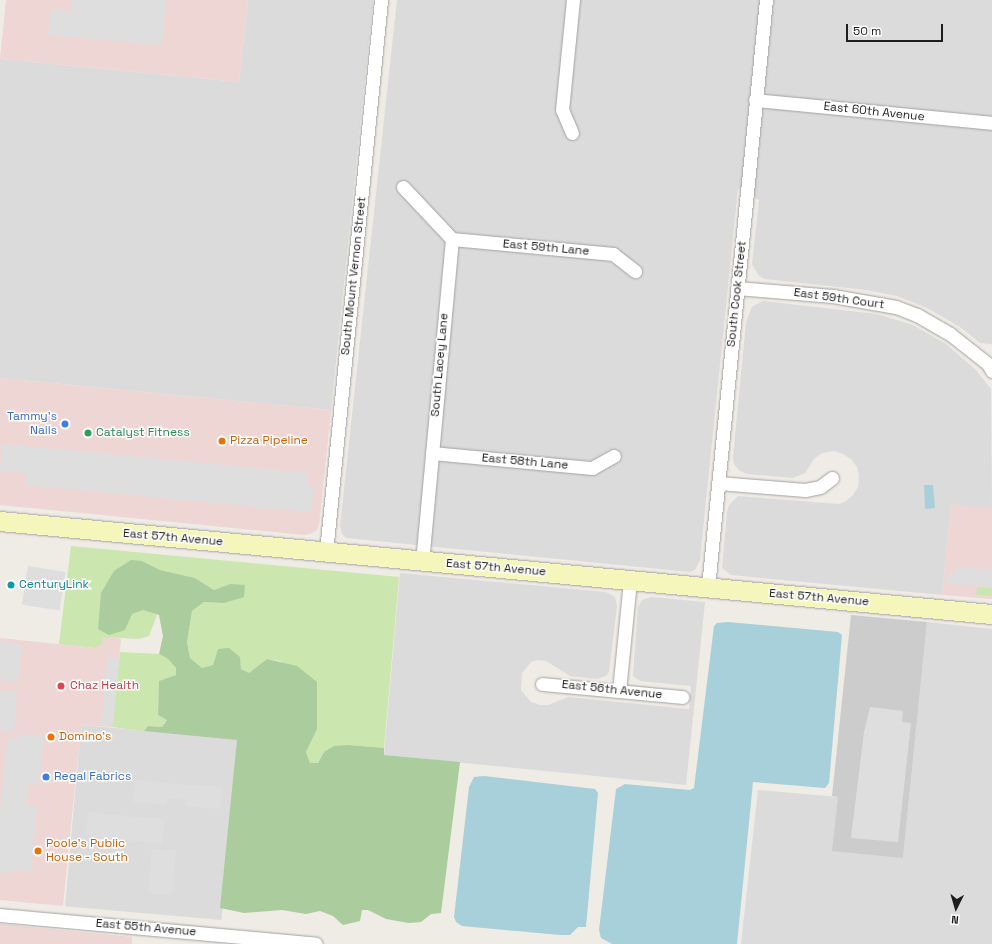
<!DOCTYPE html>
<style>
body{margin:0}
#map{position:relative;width:992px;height:944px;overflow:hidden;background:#efebe5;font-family:"Space Grotesk",sans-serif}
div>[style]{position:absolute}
.residential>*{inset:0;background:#dcdbdb;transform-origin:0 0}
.commercial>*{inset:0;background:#eed6d5}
.religious>*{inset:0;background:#ccc}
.grass>*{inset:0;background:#cbe6ae;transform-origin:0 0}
.forest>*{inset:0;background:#abcc9c}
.parking>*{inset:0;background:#dedede;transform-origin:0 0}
.water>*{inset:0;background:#a8d0da}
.roads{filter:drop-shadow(0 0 1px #a2a2a2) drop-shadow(0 0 1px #a2a2a2)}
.street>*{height:13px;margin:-6.5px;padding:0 6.5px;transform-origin:6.5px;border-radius:6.5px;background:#fff}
.secondary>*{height:19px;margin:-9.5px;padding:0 9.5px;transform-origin:9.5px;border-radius:9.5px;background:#f4f6bc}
.dots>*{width:11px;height:11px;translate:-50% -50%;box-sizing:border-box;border:2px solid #fff;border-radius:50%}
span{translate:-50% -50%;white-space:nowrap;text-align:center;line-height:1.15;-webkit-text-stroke:3px #fff;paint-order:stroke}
.street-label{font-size:12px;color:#1e1e1e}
.shop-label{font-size:12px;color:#366cbe}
.right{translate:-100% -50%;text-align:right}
.left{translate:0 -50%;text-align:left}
.leisure-label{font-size:12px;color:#27864d}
.food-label{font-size:12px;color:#c56008}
.culture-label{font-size:12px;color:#0d838f}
.health-label{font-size:12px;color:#be3a42}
.north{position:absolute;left:936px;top:888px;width:40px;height:40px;-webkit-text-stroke:3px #fff;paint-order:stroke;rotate:185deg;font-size:11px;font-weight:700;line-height:16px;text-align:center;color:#1e1e1e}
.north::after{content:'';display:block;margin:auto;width:14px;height:18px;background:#1e1e1e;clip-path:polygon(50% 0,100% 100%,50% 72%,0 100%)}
.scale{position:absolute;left:846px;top:24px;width:97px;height:18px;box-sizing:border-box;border:2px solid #1e1e1e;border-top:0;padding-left:5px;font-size:12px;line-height:14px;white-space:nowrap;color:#1e1e1e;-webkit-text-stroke:3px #fff;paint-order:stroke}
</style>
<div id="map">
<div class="residential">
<i style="clip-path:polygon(248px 0,373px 0,331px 410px,0 378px,0 59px,239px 82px)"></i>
<i style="clip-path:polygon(397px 0,992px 0,992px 344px,980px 343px,960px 327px,927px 308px,897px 296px,866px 290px,765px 279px,759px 276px,752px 264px,759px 200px,738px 188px,700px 560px,695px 570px,690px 572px,346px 538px,342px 534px,340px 526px)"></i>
<i style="clip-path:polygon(763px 301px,877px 314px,913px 325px,946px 344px,976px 370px,991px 389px,992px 508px,951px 505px,942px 595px,731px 575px,722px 568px,727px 512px,729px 505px,738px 496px,839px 504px,846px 501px,853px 495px,858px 487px,859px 476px,857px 467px,851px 459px,843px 454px,834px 451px,822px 453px,814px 459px,805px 473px,793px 478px,746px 474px,739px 470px,734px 464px,733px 457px,746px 322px,752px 307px)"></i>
<i style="clip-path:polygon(400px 573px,606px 592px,615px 597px,617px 606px,609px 672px,606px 676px,597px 679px,570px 676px,546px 661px,537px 660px,531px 662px,522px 673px,521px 690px,531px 702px,540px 705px,548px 705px,568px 697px,689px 709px,691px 686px,640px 681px,633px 676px,638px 607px,642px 600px,651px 597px,705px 602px,686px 785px,384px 755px)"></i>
<i style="clip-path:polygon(927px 622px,992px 629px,992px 944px,741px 944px,758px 790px,838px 797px,903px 858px)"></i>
<i style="left:81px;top:725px;width:157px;height:182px;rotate:5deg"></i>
</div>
<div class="commercial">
<i style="clip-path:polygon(6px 0,248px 0,239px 82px,0 59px)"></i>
<i style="clip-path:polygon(0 378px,331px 410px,319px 525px,316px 531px,310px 534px,304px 535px,0 505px)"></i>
<i style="clip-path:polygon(951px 504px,992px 508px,992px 599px,942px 595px)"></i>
<i style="clip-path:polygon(103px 636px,121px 639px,112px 727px,81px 725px,63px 906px,0 900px,0 638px,96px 648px)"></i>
<i style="clip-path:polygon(0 924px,132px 937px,132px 944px,0 944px)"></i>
</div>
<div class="religious">
<i style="clip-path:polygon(851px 615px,927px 622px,903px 858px,832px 851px,838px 797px,832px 796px)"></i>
</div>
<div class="grass">
<i style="clip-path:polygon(71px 546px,399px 577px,384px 748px,349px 745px,324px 752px,318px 763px,310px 763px,306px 752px,317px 729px,317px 682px,280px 661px,267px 659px,249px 673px,241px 669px,240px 658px,218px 649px,213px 665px,202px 668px,190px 658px,187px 642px,192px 611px,204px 602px,224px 603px,230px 584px,214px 590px,195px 578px,160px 570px,142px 561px,100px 615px,98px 629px,143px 609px,157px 615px,149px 636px,139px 639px,103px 637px,102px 644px,96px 648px,59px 644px)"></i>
<i style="left:977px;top:587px;width:15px;height:8px;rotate:4deg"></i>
<i style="clip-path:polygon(120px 652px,159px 654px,168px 659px,176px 668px,176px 675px,159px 681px,158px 715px,167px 719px,162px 727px,148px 726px,144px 731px,112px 727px)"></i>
</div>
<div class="forest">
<i style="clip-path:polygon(131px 560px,142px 561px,160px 570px,195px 578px,214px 590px,230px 584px,245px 585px,244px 597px,224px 603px,204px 602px,192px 611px,187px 642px,190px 658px,202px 668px,213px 665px,218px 649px,229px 648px,240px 657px,241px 669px,249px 673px,267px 659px,297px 666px,317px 682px,317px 729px,306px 752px,310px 763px,318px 763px,324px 752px,334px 746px,349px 745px,384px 748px,384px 755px,460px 762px,441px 913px,431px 914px,421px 922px,409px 923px,386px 919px,368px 910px,362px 910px,360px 921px,343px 925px,333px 916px,320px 911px,306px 914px,282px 910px,244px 913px,220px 908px,237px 740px,144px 731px,148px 726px,162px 727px,167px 720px,158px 715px,159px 681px,176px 675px,176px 668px,168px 659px,159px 654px,163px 636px,159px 615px,143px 610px,132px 614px,125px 630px,109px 635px,98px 629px,101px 593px,114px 571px)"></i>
</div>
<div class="parking">
<i style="clip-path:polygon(72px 0,166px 0,162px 45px,48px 35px,51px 9px,71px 11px)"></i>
<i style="clip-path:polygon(2px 444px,308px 473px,307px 485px,314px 486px,312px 512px,25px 485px,26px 473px,0 471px)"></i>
<i style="left:28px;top:566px;width:38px;height:39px;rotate:9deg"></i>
<i style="clip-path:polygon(955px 566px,992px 570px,992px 588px,946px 583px,947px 573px,955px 573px)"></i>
<i style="clip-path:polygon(0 641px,22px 644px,18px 682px,0 680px)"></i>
<i style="left:107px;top:658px;width:12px;height:67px;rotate:5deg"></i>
<i style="clip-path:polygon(0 691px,17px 692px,14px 731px,0 730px)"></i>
<i style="clip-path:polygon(870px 707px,903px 711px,902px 722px,911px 723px,898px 842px,851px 838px,864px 732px)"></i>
<i style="clip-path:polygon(19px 734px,44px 737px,39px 785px,28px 784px,26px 805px,37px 806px,31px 871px,18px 870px,0 874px,0 814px,8px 738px,18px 739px)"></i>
<i style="clip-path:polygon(135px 780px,222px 788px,220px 809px,186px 806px,186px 800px,168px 798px,166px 805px,133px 802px)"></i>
<i style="left:88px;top:812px;width:77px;height:24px;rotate:6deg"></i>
<i style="left:152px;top:849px;width:24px;height:44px;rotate:5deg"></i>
</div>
<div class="water">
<i style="clip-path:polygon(924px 485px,933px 485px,935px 508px,925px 509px)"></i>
<i style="clip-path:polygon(728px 622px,838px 632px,842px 635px,829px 783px,825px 788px,753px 782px,737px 944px,612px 944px,601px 938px,599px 930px,616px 789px,625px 784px,690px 790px,694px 788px,714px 626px,717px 623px)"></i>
<i style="clip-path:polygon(484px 776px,595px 789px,598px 793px,586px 927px,578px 927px,570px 935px,560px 935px,462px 926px,456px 922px,454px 917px,469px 787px,474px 777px)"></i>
</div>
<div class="roads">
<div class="street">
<i style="left:755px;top:100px;width:238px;rotate:5.5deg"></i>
<i style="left:572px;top:133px;width:25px;rotate:-113deg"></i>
<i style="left:562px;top:110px;width:111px;rotate:-84.3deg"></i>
<i style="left:403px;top:187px;width:71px;rotate:46.7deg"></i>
<i style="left:452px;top:239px;width:323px;rotate:95.3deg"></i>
<i style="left:452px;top:239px;width:162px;rotate:5.3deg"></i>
<i style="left:613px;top:254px;width:28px;rotate:38deg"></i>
<i style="left:737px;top:288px;width:96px;rotate:4.8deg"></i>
<i style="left:833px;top:296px;width:64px;rotate:9.9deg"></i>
<i style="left:896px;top:307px;width:22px;rotate:21deg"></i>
<i style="left:917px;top:315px;width:38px;rotate:30deg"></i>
<i style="left:950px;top:334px;width:48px;rotate:38.3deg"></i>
<i style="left:988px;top:364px;width:8px;rotate:60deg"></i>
<i style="left:432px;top:453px;width:161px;rotate:5.4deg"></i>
<i style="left:592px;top:468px;width:25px;rotate:-29deg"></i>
<i style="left:718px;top:483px;width:87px;rotate:4.6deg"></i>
<i style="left:805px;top:490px;width:15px;rotate:-11deg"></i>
<i style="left:820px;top:487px;width:15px;rotate:-37deg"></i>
<i style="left:326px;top:552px;width:555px;rotate:-84.31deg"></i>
<i style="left:708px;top:587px;width:590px;rotate:-84.36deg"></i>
<i style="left:542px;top:684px;width:141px;rotate:5.3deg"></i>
<i style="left:619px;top:691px;width:112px;rotate:-84.3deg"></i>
<i style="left:0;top:915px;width:317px;rotate:5.2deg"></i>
</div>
<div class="secondary">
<i style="left:0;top:521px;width:996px;rotate:5.36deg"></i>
</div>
</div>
<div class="dots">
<i style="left:65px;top:424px;background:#3f7fe0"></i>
<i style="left:88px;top:433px;background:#2e9e5b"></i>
<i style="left:222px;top:441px;background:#e8710a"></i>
<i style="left:11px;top:585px;background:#0f9aa8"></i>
<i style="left:61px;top:686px;background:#e0444e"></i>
<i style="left:51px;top:737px;background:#e8710a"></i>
<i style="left:46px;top:777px;background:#3f7fe0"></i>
<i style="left:38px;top:851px;background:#e8710a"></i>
</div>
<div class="street-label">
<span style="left:874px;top:112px;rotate:6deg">East 60th Avenue</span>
<span style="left:546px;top:248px;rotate:5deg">East 59th Lane</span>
<span style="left:354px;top:276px;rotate:-84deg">South Mount Vernon Street</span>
<span style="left:737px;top:294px;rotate:-84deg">South Cook Street</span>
<span style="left:839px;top:299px;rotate:8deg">East 59th Court</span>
<span style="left:440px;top:365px;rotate:-85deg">South Lacey Lane</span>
<span style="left:525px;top:462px;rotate:5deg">East 58th Lane</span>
<span style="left:173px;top:538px;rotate:5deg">East 57th Avenue</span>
<span style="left:496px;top:568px;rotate:5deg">East 57th Avenue</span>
<span style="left:819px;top:598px;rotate:5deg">East 57th Avenue</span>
<span style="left:612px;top:690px;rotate:6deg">East 56th Avenue</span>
<span style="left:146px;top:928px;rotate:5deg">East 55th Avenue</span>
</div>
<div class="shop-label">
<span class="right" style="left:57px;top:424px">Tammy's<br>Nails</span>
<span class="left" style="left:54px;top:777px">Regal Fabrics</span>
</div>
<div class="leisure-label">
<span class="left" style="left:96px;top:433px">Catalyst Fitness</span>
</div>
<div class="food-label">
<span class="left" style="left:230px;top:441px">Pizza Pipeline</span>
<span class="left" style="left:59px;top:737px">Domino's</span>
<span class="left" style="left:46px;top:851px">Poole's Public<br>House - South</span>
</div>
<div class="culture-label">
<span class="left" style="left:19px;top:585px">CenturyLink</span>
</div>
<div class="health-label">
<span class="left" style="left:70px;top:686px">Chaz Health</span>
</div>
<div class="north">N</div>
<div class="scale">50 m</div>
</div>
